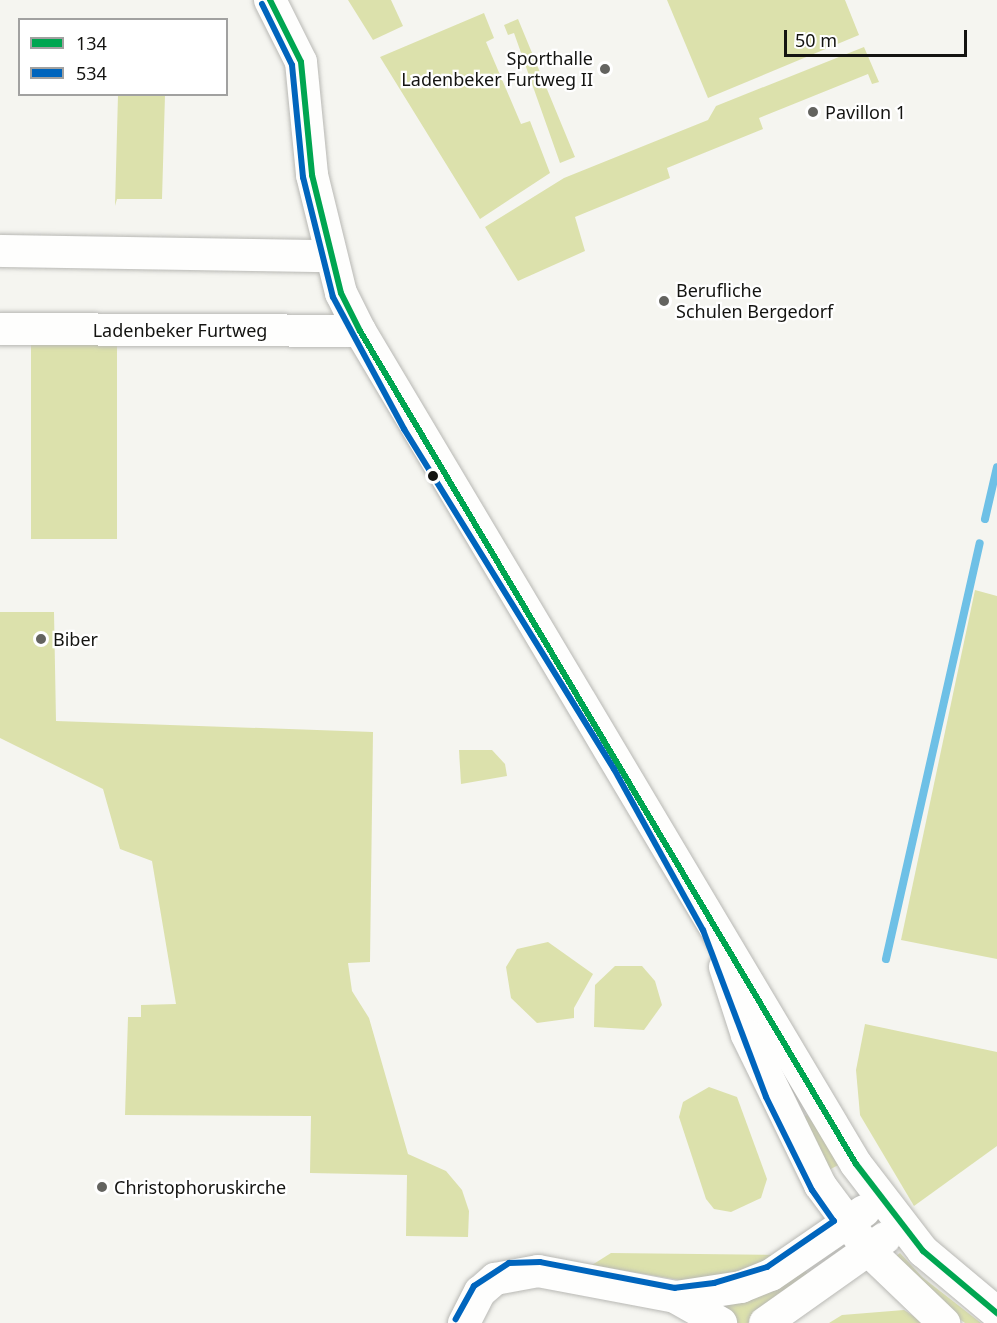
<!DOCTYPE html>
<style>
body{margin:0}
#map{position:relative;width:997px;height:1323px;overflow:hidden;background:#f5f5f0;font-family:"Noto Sans",sans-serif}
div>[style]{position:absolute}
.green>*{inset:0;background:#dce1ac;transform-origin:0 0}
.stream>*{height:8px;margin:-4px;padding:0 4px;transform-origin:4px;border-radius:4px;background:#6ec0e6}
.roads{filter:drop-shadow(0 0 2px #b8b8b4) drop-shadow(0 0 2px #b8b8b4)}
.minor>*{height:32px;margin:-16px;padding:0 16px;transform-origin:16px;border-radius:16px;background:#fefefd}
.bus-1>*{height:6px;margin:-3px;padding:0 3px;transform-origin:3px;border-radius:3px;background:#00a651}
.bus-2>*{height:6px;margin:-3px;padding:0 3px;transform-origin:3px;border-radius:3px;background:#0065bd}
.dots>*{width:16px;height:16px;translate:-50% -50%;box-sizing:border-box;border:3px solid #fff;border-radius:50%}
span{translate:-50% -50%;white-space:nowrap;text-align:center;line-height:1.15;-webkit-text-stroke:4.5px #fff;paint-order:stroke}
.poi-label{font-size:18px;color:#141411}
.right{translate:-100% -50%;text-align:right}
.left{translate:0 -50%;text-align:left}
.street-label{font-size:18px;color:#141411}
.legend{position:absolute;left:18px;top:18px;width:210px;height:78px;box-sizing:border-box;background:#fff;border:2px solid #a1a1a0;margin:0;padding:8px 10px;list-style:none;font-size:18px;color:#141411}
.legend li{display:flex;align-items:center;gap:12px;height:30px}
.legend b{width:30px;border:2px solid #a1a1a0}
.scale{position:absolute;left:784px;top:30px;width:183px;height:27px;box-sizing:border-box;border:3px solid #141411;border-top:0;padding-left:8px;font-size:18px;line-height:21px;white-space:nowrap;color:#141411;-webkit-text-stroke:4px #fff;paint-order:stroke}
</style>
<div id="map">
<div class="green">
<i style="clip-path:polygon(348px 0,391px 0,403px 26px,373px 40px)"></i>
<i style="clip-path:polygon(667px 0,845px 0,859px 35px,708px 98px)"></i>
<i style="clip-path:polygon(484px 13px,494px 38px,486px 42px,521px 124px,530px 121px,550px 173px,480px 219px,380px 57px)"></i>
<i style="clip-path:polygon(518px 19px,575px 157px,560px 163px,514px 33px,508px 35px,504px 25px)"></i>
<i style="clip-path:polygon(864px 47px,879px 82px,872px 84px,868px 74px,759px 118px,763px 129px,667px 168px,670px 178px,575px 217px,585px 251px,518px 281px,485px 227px,564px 178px,708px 120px,716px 106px)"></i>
<i style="clip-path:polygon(118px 95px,165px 95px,162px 199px,117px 199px,115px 206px)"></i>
<i style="left:31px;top:339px;width:86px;height:200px"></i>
<i style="clip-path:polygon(975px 590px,997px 596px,997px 959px,901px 940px)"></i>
<i style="clip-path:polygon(0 612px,54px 612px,56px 721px,373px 732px,370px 962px,348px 963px,352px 991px,369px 1018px,408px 1154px,446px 1171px,462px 1190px,469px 1211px,468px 1237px,406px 1236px,407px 1175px,310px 1173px,311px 1116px,125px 1115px,128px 1017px,141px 1017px,141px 1005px,176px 1004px,152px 861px,120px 849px,103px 789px,0 738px)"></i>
<i style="clip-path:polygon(459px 750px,492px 750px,505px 764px,507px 776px,461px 784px)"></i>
<i style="clip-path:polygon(548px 942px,593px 974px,574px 1008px,574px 1018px,537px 1023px,511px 998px,506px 967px,517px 949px)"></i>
<i style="clip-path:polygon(615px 966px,642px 966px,655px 981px,662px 1005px,644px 1030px,594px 1027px,595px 985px)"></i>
<i style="clip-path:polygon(865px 1024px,997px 1052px,997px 1146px,914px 1206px,860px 1115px,856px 1070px)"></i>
<i style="clip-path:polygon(709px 1087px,737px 1097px,767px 1179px,761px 1198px,731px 1212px,714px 1209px,706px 1199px,679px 1117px,683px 1102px)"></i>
<i style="clip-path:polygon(807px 1115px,844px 1162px,825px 1172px,804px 1117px)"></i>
<i style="clip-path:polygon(611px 1253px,783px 1255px,753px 1269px,685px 1281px,592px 1265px)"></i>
<i style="clip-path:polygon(900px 1253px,922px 1277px,981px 1323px,965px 1323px,951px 1313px,892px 1259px)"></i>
<i style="clip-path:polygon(802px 1266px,811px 1279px,752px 1323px,732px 1323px,716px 1299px)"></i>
<i style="clip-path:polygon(904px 1310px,924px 1323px,829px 1323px,842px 1315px)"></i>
</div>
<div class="stream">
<i style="left:985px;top:519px;width:53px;rotate:-77deg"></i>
<i style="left:886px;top:959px;width:426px;rotate:-77.3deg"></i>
</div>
<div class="roads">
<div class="minor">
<i style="left:270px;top:0;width:69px;rotate:63.4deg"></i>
<i style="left:301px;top:62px;width:114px;rotate:84.4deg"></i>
<i style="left:312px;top:175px;width:122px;rotate:76.2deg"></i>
<i style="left:341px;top:293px;width:42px;rotate:63.4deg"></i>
<i style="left:360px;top:331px;width:969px;rotate:59.23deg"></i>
<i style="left:856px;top:1164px;width:110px;rotate:52.4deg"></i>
<i style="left:923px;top:1251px;width:97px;rotate:40deg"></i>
<i style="left:0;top:251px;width:330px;rotate:0.9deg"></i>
<i style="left:0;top:329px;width:360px;rotate:0.3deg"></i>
<i style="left:725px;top:967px;width:71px;rotate:72.1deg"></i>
<i style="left:747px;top:1035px;width:167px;rotate:64deg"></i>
<i style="left:820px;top:1185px;width:84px;rotate:53.3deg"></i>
<i style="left:870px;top:1252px;width:103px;rotate:43.8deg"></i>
<i style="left:676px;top:1297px;width:66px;rotate:-8.7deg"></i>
<i style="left:741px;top:1287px;width:32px;rotate:-22deg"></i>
<i style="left:771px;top:1275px;width:113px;rotate:-34.5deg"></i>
<i style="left:464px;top:1323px;width:35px;rotate:-63deg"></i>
<i style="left:480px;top:1292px;width:20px;rotate:-41deg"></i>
<i style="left:495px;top:1279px;width:44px;rotate:-10.5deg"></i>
<i style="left:538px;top:1271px;width:139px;rotate:10.7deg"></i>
<i style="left:675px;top:1297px;width:53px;rotate:29.5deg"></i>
<i style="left:765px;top:1323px;width:147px;rotate:-35.3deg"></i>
</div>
</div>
<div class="bus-1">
<i style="left:270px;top:0;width:69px;rotate:63.4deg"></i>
<i style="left:301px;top:62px;width:114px;rotate:84.4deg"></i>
<i style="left:312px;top:175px;width:122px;rotate:76.2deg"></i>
<i style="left:341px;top:293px;width:42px;rotate:63.4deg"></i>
<i style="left:360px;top:331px;width:969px;rotate:59.23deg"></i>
<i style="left:856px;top:1164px;width:110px;rotate:52.4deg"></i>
<i style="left:923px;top:1251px;width:97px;rotate:40deg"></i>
</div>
<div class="bus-2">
<i style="left:262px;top:4px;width:68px;rotate:63.8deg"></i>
<i style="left:292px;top:65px;width:113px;rotate:84.4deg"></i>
<i style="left:303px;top:177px;width:124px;rotate:76deg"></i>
<i style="left:333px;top:297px;width:150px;rotate:61.7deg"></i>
<i style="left:404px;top:429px;width:400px;rotate:58.3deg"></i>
<i style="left:614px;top:769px;width:184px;rotate:61.1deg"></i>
<i style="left:703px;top:930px;width:178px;rotate:69.3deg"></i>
<i style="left:766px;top:1097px;width:104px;rotate:63.7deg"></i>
<i style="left:812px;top:1190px;width:38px;rotate:55deg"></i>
<i style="left:834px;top:1221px;width:81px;rotate:145.5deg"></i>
<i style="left:767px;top:1267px;width:55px;rotate:163.2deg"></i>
<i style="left:714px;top:1283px;width:39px;rotate:173deg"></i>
<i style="left:675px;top:1288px;width:137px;rotate:-169.1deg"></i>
<i style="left:540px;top:1262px;width:31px;rotate:178deg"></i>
<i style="left:509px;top:1263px;width:42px;rotate:146.7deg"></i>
<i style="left:474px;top:1286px;width:38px;rotate:119deg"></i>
</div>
<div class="dots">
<i style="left:605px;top:69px;background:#63635f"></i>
<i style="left:813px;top:112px;background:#63635f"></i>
<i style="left:664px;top:301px;background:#63635f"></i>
<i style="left:433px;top:476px;background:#141411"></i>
<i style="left:41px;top:639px;background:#63635f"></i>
<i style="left:102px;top:1187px;background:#63635f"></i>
</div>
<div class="poi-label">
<span class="right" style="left:593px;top:69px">Sporthalle<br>Ladenbeker Furtweg II</span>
<span class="left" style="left:825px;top:112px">Pavillon 1</span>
<span class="left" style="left:676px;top:301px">Berufliche<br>Schulen Bergedorf</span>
<span class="left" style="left:53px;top:639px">Biber</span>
<span class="left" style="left:114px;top:1187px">Christophoruskirche</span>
</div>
<div class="street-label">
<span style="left:180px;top:330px">Ladenbeker Furtweg</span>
</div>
<ul class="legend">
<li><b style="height:8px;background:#00a651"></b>134</li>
<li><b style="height:8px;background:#0065bd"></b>534</li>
</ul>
<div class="scale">50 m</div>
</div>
